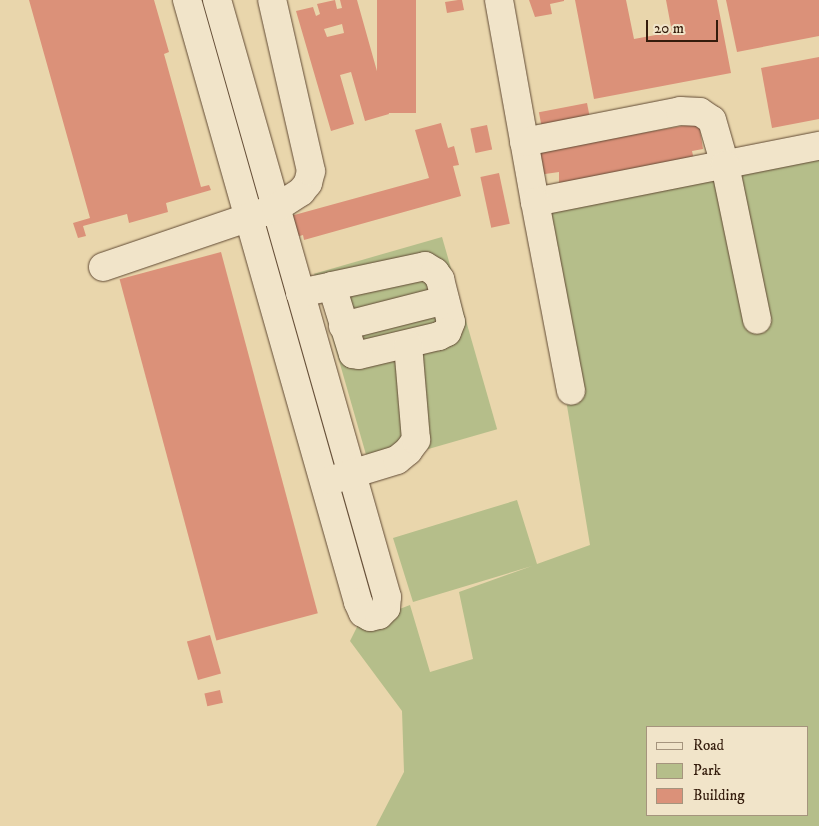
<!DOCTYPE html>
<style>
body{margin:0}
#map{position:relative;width:819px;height:826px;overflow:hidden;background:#e9d6ac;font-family:"IM FELL DW Pica",serif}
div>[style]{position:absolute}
.green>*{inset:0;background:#b5be8a;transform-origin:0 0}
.building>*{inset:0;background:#db9179;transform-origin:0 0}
.roads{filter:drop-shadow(0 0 1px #614a34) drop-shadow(0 0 1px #614a34)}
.minor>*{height:28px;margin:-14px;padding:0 14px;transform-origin:14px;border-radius:14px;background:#f1e4c9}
span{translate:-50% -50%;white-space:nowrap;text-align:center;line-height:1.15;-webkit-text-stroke:5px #f1e4c9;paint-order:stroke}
.legend{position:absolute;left:646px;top:726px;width:162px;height:90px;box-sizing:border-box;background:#f1e4c9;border:1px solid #a5947d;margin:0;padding:6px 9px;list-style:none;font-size:15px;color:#341c0c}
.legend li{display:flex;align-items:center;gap:10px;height:25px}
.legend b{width:25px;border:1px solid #a5947d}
.scale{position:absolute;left:646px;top:20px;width:72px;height:22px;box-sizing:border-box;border:2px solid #341c0c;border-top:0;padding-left:6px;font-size:15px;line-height:18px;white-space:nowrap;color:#341c0c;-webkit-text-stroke:4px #f1e4c9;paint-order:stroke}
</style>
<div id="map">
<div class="green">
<i style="clip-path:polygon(evenodd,819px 153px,819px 826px,376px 826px,404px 772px,402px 711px,350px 641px,358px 625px,410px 605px,430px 672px,473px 659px,459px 592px,532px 566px,413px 602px,393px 538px,517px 500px,537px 564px,590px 545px,535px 212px,819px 153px,648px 727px,808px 727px,808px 815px,648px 815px,648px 727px)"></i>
<i style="left:442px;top:237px;width:200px;height:133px;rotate:74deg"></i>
</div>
<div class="building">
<i style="clip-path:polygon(29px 0,154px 0,169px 52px,164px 54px,201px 187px,209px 185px,211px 190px,166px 203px,168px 212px,129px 223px,127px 214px,83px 226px,86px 236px,78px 238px,73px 223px,90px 218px)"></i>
<i style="clip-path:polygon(evenodd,335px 0,337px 9px,342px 8px,340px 0,357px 0,389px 114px,365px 121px,351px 72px,340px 75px,354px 124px,331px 131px,296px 11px,313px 7px,316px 16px,320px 14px,317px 4px,335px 0,342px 24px,344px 33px,327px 37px,324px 29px,342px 24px)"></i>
<i style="left:377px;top:0;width:39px;height:113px"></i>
<i style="clip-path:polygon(458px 0,462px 0,464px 10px,447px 13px,445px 2px)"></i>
<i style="clip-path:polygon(529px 0,564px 0,564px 1px,550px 4px,552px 14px,535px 17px)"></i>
<i style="clip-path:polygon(575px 0,626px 0,634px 39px,672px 32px,666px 0,717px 0,731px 73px,594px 99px)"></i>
<i style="clip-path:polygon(726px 0,819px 0,819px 36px,737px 52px)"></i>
<i style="clip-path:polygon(819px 57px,819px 119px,772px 128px,761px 68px)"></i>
<i style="left:587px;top:103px;width:21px;height:49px;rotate:79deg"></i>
<i style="clip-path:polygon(441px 123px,448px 148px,454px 146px,459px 165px,453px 166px,461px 196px,304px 240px,303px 235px,293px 238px,287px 217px,429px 178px,415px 130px)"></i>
<i style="clip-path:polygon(699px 123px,703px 149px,692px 151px,694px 160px,559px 183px,559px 172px,538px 175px,534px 152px)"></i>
<i style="left:487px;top:125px;width:25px;height:17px;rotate:78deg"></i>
<i style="left:499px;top:173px;width:52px;height:19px;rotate:78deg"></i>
<i style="left:221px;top:252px;width:374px;height:105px;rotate:75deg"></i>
<i style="left:210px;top:635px;width:40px;height:24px;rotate:74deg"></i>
<i style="left:220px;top:690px;width:13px;height:16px;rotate:77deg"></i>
</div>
<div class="roads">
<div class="minor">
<i style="left:187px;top:0;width:626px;rotate:74.14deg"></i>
<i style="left:358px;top:602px;width:12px;rotate:66deg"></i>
<i style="left:363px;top:613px;width:8px;rotate:30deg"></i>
<i style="left:370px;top:617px;width:9px;rotate:-13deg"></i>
<i style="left:379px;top:615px;width:10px;rotate:-45deg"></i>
<i style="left:386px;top:608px;width:11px;rotate:-85deg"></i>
<i style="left:387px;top:597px;width:621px;rotate:-105.89deg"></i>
<i style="left:499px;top:0;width:205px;rotate:79.9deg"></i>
<i style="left:535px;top:202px;width:289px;rotate:-11.2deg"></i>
<i style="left:524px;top:142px;width:159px;rotate:-11.2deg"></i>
<i style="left:680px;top:111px;width:20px;rotate:3deg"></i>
<i style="left:700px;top:112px;width:14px;rotate:34deg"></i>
<i style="left:712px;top:120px;width:47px;rotate:73.9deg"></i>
<i style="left:725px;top:165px;width:158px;rotate:78.3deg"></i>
<i style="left:535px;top:202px;width:192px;rotate:79.2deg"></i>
<i style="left:103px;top:267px;width:183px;rotate:-18.8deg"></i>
<i style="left:276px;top:208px;width:30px;rotate:-33deg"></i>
<i style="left:301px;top:192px;width:11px;rotate:-52deg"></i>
<i style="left:308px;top:183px;width:12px;rotate:-76deg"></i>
<i style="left:311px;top:171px;width:175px;rotate:-102.8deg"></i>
<i style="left:300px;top:293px;width:33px;rotate:-12deg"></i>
<i style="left:332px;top:286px;width:95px;rotate:-12.1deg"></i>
<i style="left:425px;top:266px;width:12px;rotate:31deg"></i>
<i style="left:435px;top:272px;width:9px;rotate:54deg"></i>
<i style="left:440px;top:279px;width:44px;rotate:75.7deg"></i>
<i style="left:451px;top:322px;width:11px;rotate:112deg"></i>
<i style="left:447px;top:332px;width:9px;rotate:153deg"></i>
<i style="left:439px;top:336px;width:82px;rotate:166.6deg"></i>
<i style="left:359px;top:355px;width:6px;rotate:-171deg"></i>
<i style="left:353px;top:354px;width:71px;rotate:-107.2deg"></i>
<i style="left:343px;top:326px;width:105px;rotate:-14.3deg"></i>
<i style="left:332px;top:480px;width:68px;rotate:-17.1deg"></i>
<i style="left:397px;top:460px;width:14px;rotate:-39deg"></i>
<i style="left:408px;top:451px;width:14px;rotate:-54deg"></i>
<i style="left:416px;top:440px;width:95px;rotate:-94.8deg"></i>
</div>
</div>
<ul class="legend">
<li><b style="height:6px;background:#f1e4c9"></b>Road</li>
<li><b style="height:14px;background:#b5be8a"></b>Park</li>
<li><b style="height:14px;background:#db9179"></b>Building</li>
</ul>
<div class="scale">20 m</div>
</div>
